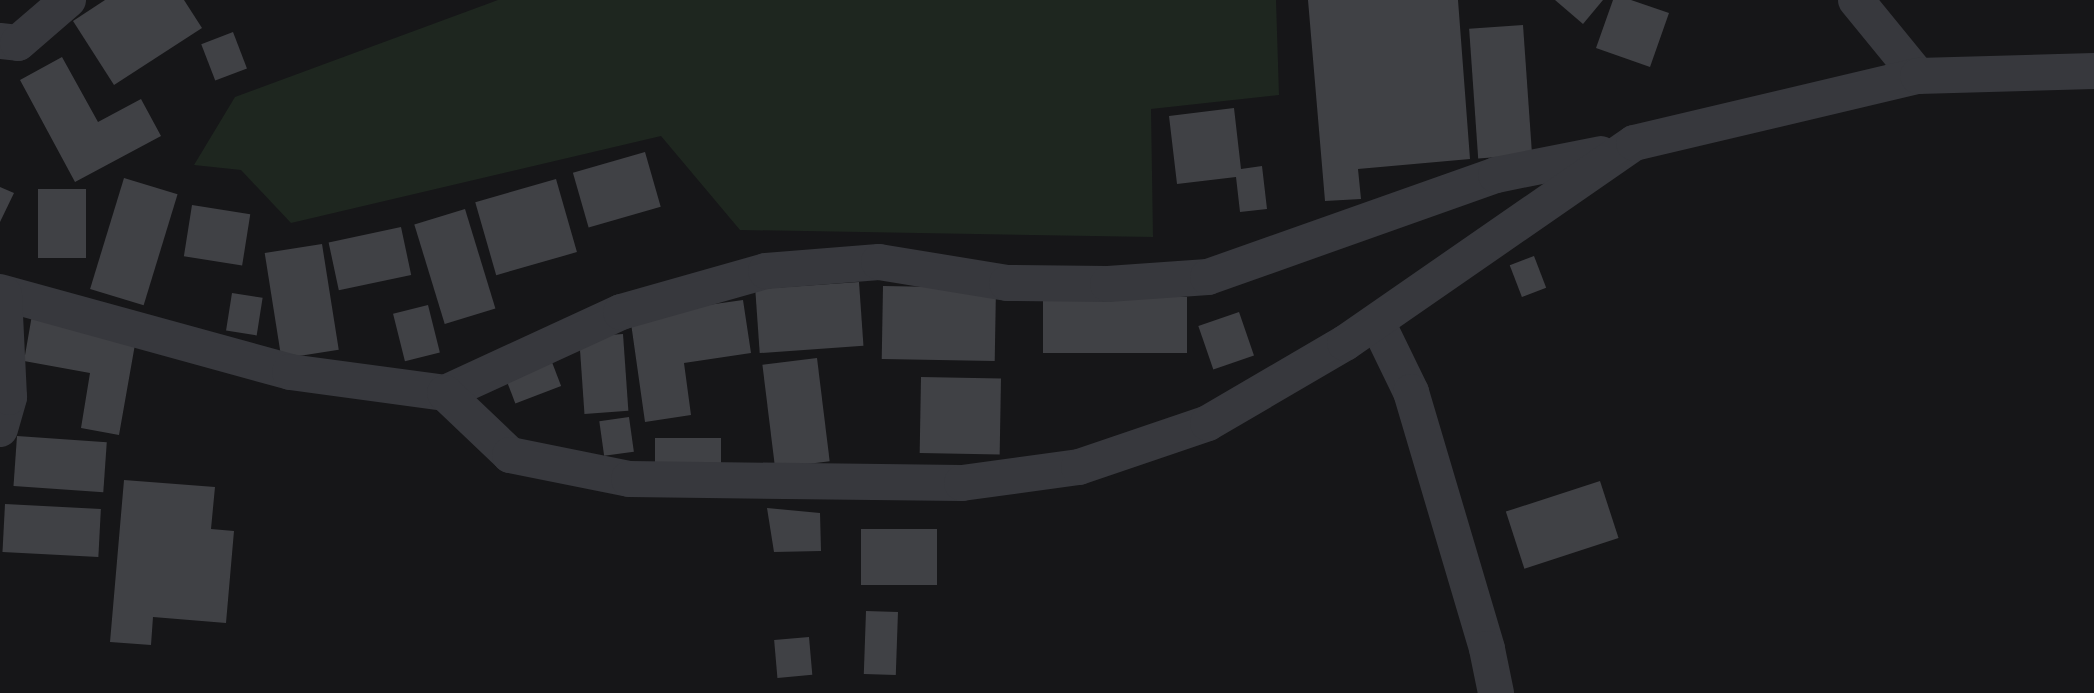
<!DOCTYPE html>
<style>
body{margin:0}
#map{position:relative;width:2094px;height:693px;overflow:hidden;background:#161618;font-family:"Fira Sans",sans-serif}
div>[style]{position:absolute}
.green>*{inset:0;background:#1e261f}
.building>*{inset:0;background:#404145;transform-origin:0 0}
.street>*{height:36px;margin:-18px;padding:0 18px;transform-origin:18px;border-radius:18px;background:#37383d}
span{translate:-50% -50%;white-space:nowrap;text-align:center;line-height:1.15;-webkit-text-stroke:6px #111113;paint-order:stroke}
</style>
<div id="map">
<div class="green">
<i style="clip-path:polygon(498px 0,1276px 0,1279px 95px,1151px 109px,1153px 237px,740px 230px,661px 136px,291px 223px,241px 170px,194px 165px,235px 97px)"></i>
</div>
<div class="building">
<i style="clip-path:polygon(105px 0,184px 0,202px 28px,114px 85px,73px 21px)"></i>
<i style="clip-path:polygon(1308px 0,1458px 0,1470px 159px,1358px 169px,1361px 199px,1325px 201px)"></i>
<i style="clip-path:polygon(1555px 0,1603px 0,1583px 24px)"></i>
<i style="clip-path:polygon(1613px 0,1631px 0,1669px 13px,1650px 67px,1596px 48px)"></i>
<i style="left:1523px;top:25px;width:130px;height:54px;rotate:86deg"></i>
<i style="left:233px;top:32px;width:39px;height:34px;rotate:69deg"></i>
<i style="clip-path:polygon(62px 57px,98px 122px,141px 99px,161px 136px,75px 182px,20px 80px)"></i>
<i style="clip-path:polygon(1234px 108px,1241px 169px,1262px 166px,1267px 209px,1240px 212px,1236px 177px,1177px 184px,1169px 116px)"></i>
<i style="left:645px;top:152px;width:57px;height:75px;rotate:74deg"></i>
<i style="left:124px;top:178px;width:56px;height:116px;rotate:17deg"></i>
<i style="left:556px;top:179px;width:76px;height:84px;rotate:74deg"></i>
<i style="clip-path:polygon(0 187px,14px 193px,0 222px)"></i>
<i style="left:38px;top:189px;width:48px;height:69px"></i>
<i style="left:192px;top:205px;width:59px;height:52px;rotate:9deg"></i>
<i style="left:465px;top:209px;width:104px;height:53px;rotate:73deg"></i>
<i style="left:401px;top:227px;width:49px;height:74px;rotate:78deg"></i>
<i style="left:322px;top:244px;width:107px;height:58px;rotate:81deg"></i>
<i style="left:1534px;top:256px;width:34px;height:26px;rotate:69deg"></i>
<i style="left:859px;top:282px;width:64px;height:104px;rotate:86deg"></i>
<i style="left:883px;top:286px;width:113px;height:73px;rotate:1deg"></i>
<i style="left:232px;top:293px;width:31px;height:38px;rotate:9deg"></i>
<i style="left:1043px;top:297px;width:144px;height:56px"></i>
<i style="clip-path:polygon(743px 300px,751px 353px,684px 363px,691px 415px,645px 422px,630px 316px)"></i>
<i style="left:428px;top:305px;width:49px;height:36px;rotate:76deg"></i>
<i style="left:1239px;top:312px;width:46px;height:43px;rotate:71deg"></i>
<i style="clip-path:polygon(32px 315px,137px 333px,119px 435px,81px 428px,90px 373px,24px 361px)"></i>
<i style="left:623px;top:334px;width:77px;height:44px;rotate:86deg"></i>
<i style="left:550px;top:357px;width:31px;height:49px;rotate:69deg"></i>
<i style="left:817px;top:358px;width:104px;height:55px;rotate:83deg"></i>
<i style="left:921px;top:377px;width:80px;height:76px;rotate:1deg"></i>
<i style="left:629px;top:417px;width:35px;height:30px;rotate:82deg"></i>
<i style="left:17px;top:436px;width:90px;height:50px;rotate:4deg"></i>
<i style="left:721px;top:438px;width:31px;height:66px;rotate:90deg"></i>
<i style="clip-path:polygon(124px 480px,215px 487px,211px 529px,234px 531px,226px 623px,153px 617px,151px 645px,110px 642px)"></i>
<i style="left:1600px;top:481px;width:60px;height:99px;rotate:72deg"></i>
<i style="left:5px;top:504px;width:96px;height:48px;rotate:3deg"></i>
<i style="clip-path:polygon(767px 508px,820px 513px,821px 551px,774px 552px)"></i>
<i style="left:861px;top:529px;width:76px;height:56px"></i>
<i style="left:866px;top:611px;width:32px;height:63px;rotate:2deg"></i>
<i style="left:809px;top:637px;width:38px;height:35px;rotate:85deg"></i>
</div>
<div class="street">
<i style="left:1856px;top:0;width:98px;rotate:50.8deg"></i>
<i style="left:0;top:41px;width:18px;rotate:6deg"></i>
<i style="left:18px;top:43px;width:66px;rotate:-40.7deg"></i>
<i style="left:0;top:292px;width:301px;rotate:15.4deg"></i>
<i style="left:290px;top:372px;width:156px;rotate:7.7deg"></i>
<i style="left:445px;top:393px;width:194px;rotate:-24.7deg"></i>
<i style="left:621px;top:312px;width:151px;rotate:-15.8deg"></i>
<i style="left:766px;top:271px;width:113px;rotate:-4.6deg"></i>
<i style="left:879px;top:262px;width:130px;rotate:9.3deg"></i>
<i style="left:1007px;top:283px;width:101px;rotate:0.6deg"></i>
<i style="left:1108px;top:284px;width:100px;rotate:-4deg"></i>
<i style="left:1208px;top:277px;width:306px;rotate:-19.5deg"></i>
<i style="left:1496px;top:175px;width:107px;rotate:-11.3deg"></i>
<i style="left:1377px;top:322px;width:78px;rotate:64.1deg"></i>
<i style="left:1411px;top:392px;width:268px;rotate:73.5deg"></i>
<i style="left:1487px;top:649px;width:45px;rotate:78.4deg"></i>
<i style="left:445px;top:393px;width:90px;rotate:43.6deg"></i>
<i style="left:510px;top:455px;width:121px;rotate:11.4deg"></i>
<i style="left:629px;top:479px;width:333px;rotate:0.7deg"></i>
<i style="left:962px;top:483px;width:118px;rotate:-7.8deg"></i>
<i style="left:1079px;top:467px;width:136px;rotate:-18.8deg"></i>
<i style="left:1208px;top:423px;width:159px;rotate:-30.3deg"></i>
<i style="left:1345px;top:343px;width:351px;rotate:-34.7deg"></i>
<i style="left:1634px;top:143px;width:292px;rotate:-13.3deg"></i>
<i style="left:1918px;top:76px;width:176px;rotate:-1.6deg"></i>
<i style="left:0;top:429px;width:33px;rotate:-74deg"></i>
<i style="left:9px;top:397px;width:103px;rotate:-92.8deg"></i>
</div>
</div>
